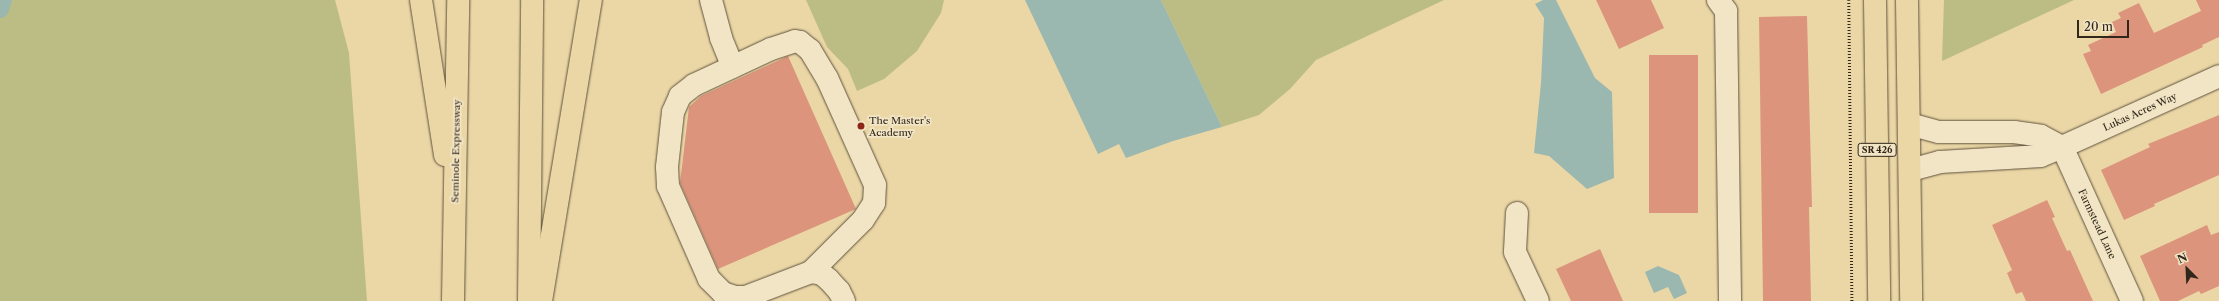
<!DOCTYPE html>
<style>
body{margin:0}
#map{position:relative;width:2219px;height:301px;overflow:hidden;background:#ebd7a6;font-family:"Libre Caslon Text",serif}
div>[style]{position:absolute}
.green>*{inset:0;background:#bbbd84}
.water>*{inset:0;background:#9ab8af}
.canal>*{height:18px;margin:-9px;padding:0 9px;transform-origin:9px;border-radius:9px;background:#9ab8af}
.building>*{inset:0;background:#dc957c;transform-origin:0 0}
.path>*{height:2.5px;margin-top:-1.25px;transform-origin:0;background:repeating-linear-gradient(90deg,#30261a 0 1px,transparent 0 3px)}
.roads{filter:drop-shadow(0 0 1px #5f523d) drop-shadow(0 0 1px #5f523d)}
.minor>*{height:22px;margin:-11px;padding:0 11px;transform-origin:11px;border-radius:11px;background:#f2e5c5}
.major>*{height:22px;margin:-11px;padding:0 11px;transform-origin:11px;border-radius:11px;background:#ebd7a6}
.highway>*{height:22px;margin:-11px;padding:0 11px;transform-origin:11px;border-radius:11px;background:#ebd7a6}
.dots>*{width:11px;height:11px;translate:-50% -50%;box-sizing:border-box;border:2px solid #f2e5c5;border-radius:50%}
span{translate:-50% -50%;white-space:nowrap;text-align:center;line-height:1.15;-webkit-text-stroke:3.5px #f2e5c5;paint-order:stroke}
.shield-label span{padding:1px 3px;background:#f2e5c5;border:1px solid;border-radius:3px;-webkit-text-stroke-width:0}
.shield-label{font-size:9px;color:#30261a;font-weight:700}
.street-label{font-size:10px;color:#30261a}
.poi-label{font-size:10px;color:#30261a}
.left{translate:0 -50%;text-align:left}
.north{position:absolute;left:2167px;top:249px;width:40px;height:40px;-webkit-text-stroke:3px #f2e5c5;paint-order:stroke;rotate:336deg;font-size:11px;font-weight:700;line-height:16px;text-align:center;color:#30261a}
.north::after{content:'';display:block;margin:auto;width:14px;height:18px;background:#30261a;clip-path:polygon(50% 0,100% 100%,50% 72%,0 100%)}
.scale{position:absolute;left:2077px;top:20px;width:52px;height:18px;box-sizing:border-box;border:2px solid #30261a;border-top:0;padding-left:5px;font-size:12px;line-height:14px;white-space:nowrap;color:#30261a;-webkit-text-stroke:3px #f2e5c5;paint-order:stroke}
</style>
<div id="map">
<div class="green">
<i style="clip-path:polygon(0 0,335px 0,349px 53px,367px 301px,0 301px)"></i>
<i style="clip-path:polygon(806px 0,944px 0,941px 13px,917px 51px,884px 79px,857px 91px,848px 69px,827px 47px)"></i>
<i style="clip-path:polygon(1161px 0,1444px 0,1316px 60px,1290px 89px,1259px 115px,1222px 127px)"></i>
<i style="clip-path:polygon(1944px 0,2074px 0,1942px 61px)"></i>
</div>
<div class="water">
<i style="clip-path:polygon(1025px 0,1161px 0,1222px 127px,1173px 141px,1126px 158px,1119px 144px,1098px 154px)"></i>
<i style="clip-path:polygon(1543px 0,1556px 0,1595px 78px,1612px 92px,1614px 178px,1587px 189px,1549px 156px,1534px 153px,1541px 83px,1544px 18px,1535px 4px)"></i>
<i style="clip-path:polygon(1658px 266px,1679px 275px,1687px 293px,1674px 299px,1668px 287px,1654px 293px,1645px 272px)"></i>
</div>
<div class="canal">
<i style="left:0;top:9px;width:9px;rotate:-72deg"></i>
</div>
<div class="building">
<i style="clip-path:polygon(1596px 0,1651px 0,1664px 28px,1619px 49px)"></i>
<i style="clip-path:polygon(2196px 0,2219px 0,2219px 37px,2202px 45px,2203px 47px,2101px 94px,2083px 54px,2091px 51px,2088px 45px,2116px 32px,2112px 22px,2121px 18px,2118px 13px,2139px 3px,2154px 33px,2201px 11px)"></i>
<i style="clip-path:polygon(1807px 16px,1812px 207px,1809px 207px,1811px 301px,1763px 301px,1759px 17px)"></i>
<i style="left:1698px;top:55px;width:158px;height:49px;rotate:90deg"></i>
<i style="clip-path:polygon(788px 56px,856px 209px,718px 269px,680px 183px,689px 107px,701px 96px)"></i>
<i style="clip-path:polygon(2219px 115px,2219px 175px,2154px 204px,2155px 206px,2124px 220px,2101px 170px,2150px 147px,2148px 144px)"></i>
<i style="clip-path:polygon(2047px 200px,2055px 217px,2052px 218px,2067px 251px,2070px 250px,2093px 301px,2026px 301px,2022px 292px,2016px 294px,2007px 273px,2012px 270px,1992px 225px)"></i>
<i style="clip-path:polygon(2207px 225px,2211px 235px,2219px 232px,2219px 286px,2201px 294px,2199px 291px,2178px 301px,2160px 301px,2140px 256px)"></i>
<i style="clip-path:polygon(1600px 249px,1623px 301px,1571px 301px,1556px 269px)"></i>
</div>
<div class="path">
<i style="left:1849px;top:0;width:301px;rotate:89.4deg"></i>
</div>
<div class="roads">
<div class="minor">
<i style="left:711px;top:0;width:39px;rotate:75deg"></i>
<i style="left:721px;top:38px;width:31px;rotate:68deg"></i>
<i style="left:1718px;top:0;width:14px;rotate:54deg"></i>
<i style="left:1726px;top:11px;width:290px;rotate:89.2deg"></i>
<i style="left:795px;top:41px;width:5px;rotate:11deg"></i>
<i style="left:800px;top:42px;width:13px;rotate:39deg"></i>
<i style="left:810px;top:50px;width:33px;rotate:59deg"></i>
<i style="left:827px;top:78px;width:117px;rotate:65.8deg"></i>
<i style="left:875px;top:185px;width:18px;rotate:93deg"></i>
<i style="left:874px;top:203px;width:20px;rotate:123deg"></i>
<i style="left:863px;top:220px;width:74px;rotate:135deg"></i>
<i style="left:811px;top:272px;width:70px;rotate:159deg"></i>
<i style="left:746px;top:297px;width:11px;rotate:180deg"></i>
<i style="left:735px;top:297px;width:13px;rotate:-162deg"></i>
<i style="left:723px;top:293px;width:20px;rotate:-135deg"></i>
<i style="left:709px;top:279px;width:102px;rotate:-113.8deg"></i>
<i style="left:668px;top:186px;width:19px;rotate:-93deg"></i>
<i style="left:667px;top:167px;width:55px;rotate:-83.8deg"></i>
<i style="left:673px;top:112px;width:17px;rotate:-66deg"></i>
<i style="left:680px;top:96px;width:18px;rotate:-38deg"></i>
<i style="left:694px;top:85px;width:85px;rotate:-25.1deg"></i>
<i style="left:771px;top:49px;width:25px;rotate:-18deg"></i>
<i style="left:1909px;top:124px;width:31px;rotate:15deg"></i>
<i style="left:1939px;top:132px;width:75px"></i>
<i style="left:2014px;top:132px;width:27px;rotate:8deg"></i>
<i style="left:2041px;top:136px;width:24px;rotate:28deg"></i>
<i style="left:2062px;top:147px;width:23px;rotate:157deg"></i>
<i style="left:2041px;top:156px;width:101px;rotate:176.6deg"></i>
<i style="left:1940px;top:162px;width:31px;rotate:165deg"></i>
<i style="left:1517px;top:213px;width:39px;rotate:93deg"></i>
<i style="left:1515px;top:252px;width:54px;rotate:64.9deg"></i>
<i style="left:811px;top:272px;width:11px;rotate:10deg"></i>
<i style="left:822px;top:274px;width:9px;rotate:41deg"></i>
<i style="left:829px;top:280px;width:15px;rotate:48deg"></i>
<i style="left:839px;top:291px;width:11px;rotate:63deg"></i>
<i style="left:2132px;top:301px;width:169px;rotate:-114.4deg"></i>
<i style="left:2062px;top:147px;width:172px;rotate:-24.3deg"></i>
</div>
<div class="major">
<i style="left:1875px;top:0;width:301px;rotate:89.2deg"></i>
<i style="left:1907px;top:0;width:301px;rotate:89.2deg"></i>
</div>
<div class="highway">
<i style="left:421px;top:0;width:157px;rotate:81.2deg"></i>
<i style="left:453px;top:301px;width:301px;rotate:-89deg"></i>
<i style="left:529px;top:301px;width:301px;rotate:-89.4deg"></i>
<i style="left:541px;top:301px;width:305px;rotate:-80.6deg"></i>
</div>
</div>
<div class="dots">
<i style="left:861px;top:126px;background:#8f2418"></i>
</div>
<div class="shield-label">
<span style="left:1877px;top:150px">SR 426</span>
</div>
<div class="street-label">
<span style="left:2140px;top:112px;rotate:-24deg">Lukas Acres Way</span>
<span style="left:456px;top:151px;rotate:-89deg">Seminole Expressway</span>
<span style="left:2097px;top:224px;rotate:65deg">Farmstead Lane</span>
</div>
<div class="poi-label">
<span class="left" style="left:869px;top:126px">The Master's<br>Academy</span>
</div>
<div class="north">N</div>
<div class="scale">20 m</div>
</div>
